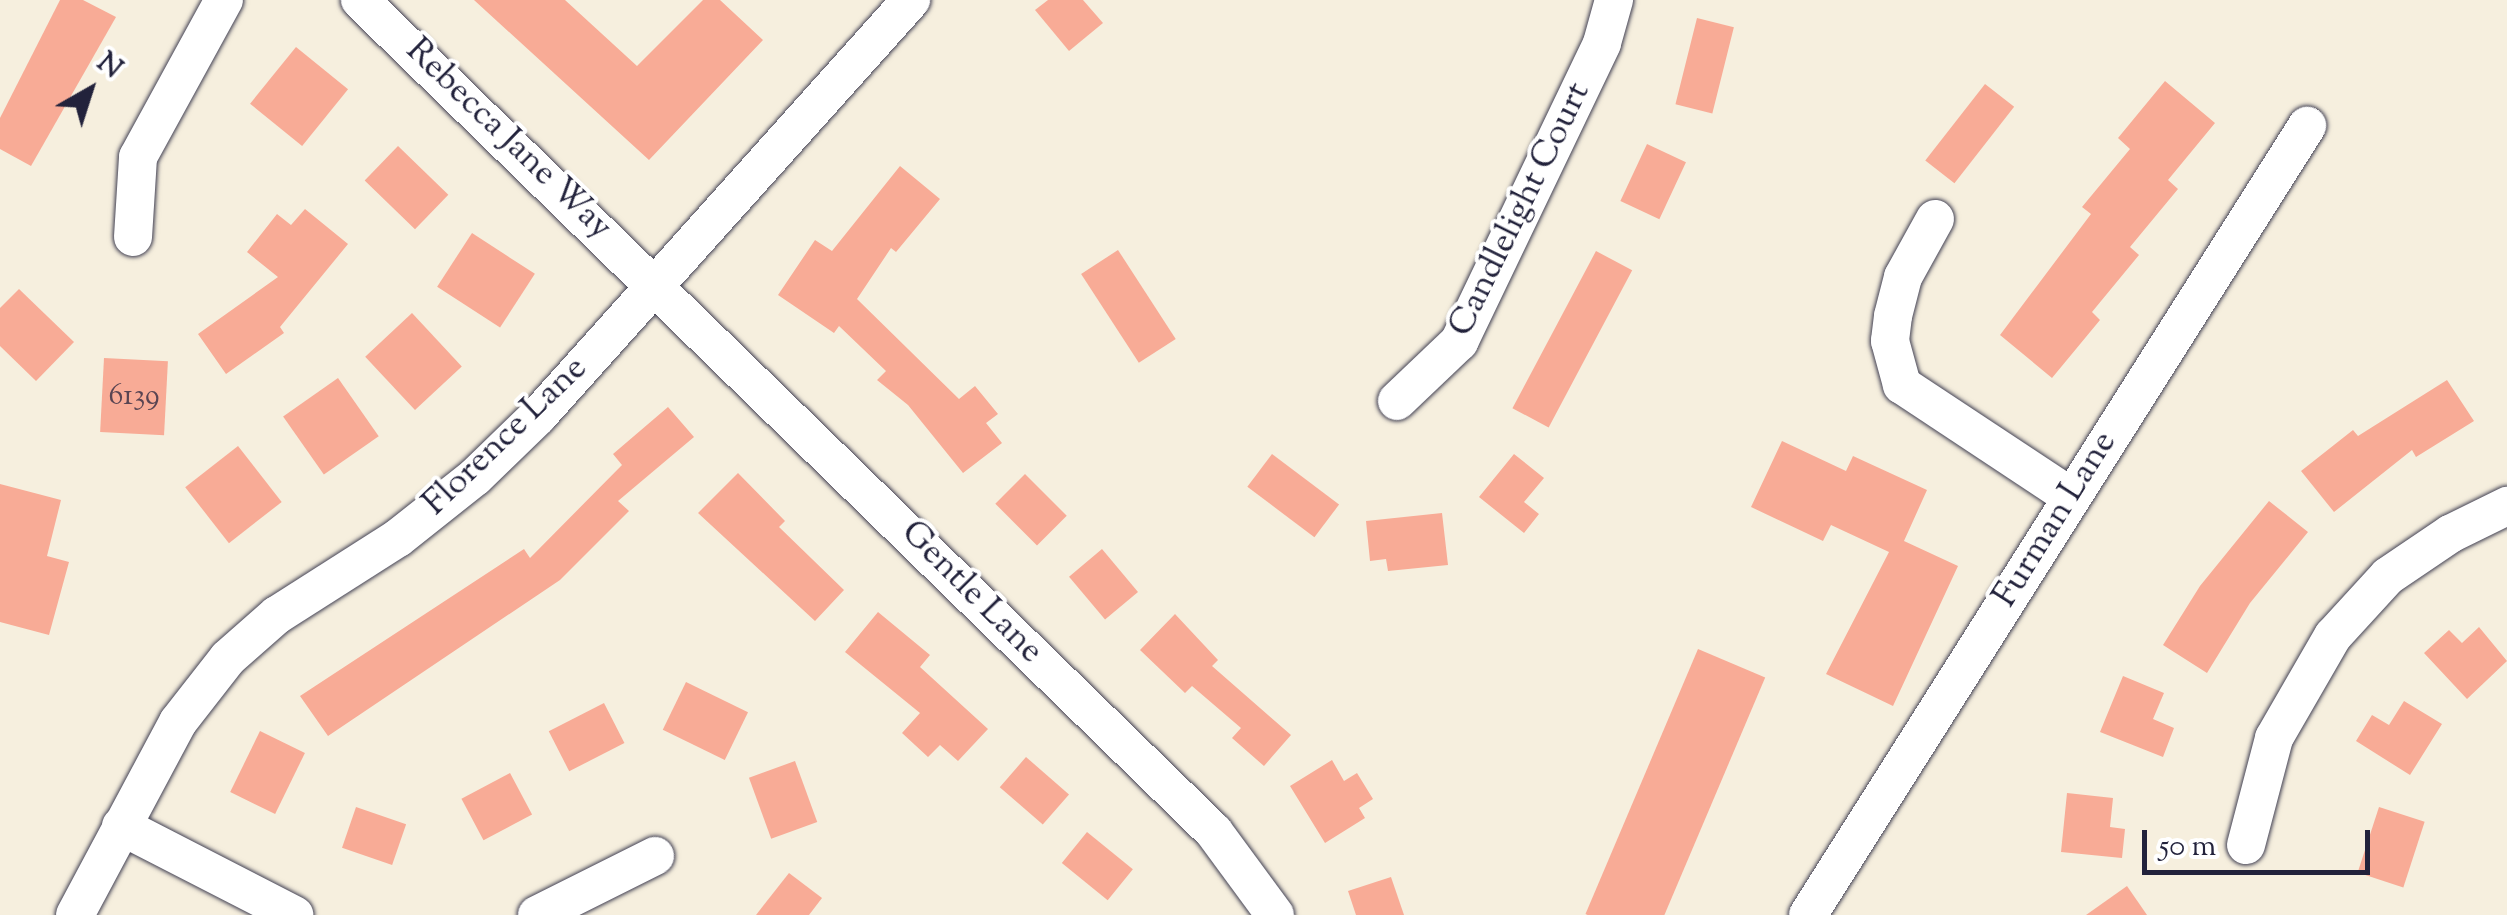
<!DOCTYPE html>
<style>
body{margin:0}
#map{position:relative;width:2507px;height:915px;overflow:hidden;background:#f6efde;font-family:"Sorts Mill Goudy",serif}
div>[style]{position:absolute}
.building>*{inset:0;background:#f8ab96;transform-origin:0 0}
.roads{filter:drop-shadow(0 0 2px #424153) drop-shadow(0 0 2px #424153)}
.minor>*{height:38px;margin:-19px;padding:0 19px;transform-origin:19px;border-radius:19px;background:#fff}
span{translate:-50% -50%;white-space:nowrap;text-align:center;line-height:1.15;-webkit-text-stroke:8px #fff;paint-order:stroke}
.number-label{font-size:30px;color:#584452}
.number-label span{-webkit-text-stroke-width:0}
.street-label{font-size:35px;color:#22223b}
.north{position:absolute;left:40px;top:40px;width:100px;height:100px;-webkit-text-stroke:8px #fff;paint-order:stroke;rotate:39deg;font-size:28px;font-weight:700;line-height:40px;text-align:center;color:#22223b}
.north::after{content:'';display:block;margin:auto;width:35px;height:45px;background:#22223b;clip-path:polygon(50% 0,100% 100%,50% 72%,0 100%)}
.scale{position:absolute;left:2142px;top:830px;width:228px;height:45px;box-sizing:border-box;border:5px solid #22223b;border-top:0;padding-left:12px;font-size:30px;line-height:35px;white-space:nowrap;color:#22223b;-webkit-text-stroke:8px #fff;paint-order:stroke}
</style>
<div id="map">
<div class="building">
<i style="clip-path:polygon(60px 0,83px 0,116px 17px,31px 166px,0 149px,0 118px)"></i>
<i style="clip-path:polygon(474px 0,565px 0,637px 66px,703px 0,720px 0,763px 40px,649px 160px)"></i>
<i style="clip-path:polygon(1048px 0,1083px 0,1103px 23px,1069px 51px,1035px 10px)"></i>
<i style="left:1697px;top:18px;width:38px;height:89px;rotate:14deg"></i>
<i style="left:296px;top:47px;width:67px;height:73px;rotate:39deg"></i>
<i style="clip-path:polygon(2165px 81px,2215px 123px,2168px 180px,2178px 189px,2130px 247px,2139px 255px,2092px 312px,2100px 320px,2052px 378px,2000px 335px,2091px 214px,2082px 207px,2130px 149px,2118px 138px)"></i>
<i style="left:1985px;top:84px;width:37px;height:97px;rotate:38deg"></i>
<i style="left:1647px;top:144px;width:43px;height:63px;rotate:25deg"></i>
<i style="left:398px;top:146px;width:70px;height:48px;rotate:44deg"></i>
<i style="clip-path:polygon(900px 166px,940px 199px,896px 252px,891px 248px,857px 299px,959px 399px,975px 386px,998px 414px,986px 423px,1002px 443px,963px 473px,908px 405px,877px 380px,886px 371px,839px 326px,834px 333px,778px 295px,815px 240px,832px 251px)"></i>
<i style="clip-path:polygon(305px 209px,348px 244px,280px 327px,284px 333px,226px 374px,198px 334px,278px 277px,247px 252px,277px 214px,291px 225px)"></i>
<i style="left:472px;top:233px;width:75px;height:64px;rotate:33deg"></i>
<i style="left:1118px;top:250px;width:106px;height:44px;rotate:57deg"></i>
<i style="left:1596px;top:251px;width:41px;height:178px;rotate:28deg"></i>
<i style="clip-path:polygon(19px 289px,74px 342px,36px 381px,0 346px,0 308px)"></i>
<i style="left:412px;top:313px;width:73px;height:64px;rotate:47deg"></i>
<i style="left:104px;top:358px;width:64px;height:74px;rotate:3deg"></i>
<i style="left:338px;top:378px;width:71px;height:67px;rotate:55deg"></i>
<i style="clip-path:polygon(2447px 380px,2474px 421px,2416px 457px,2412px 450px,2334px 512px,2301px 471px,2353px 430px,2358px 436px)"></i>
<i style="clip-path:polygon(668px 407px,694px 437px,618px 501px,629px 511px,560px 580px,328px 736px,300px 696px,524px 549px,530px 558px,622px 465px,613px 454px)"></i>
<i style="clip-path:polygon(1782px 441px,1846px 471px,1853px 456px,1927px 490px,1904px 541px,1958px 566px,1893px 706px,1826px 674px,1889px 552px,1831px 525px,1823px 541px,1751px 507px)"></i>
<i style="left:238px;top:446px;width:71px;height:67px;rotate:52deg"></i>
<i style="left:1272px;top:454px;width:84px;height:41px;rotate:37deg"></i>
<i style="clip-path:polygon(1514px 454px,1544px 478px,1524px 502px,1539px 514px,1524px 533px,1479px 497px)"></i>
<i style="clip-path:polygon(738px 473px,785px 521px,779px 527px,844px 590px,815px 621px,698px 513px)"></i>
<i style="left:1025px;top:474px;width:59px;height:42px;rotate:45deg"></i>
<i style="clip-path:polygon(0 484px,61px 500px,47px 556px,69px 562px,49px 635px,0 622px)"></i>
<i style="clip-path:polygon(2269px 501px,2308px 532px,2250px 603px,2207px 673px,2163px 645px,2200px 586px)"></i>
<i style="clip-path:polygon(1442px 513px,1448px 565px,1388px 571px,1386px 559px,1370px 561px,1366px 521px)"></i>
<i style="left:1102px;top:549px;width:56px;height:43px;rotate:50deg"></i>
<i style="clip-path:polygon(878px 612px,930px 655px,920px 667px,988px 729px,958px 761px,940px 745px,928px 757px,902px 733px,920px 713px,845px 652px)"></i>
<i style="clip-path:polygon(1175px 614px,1218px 660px,1212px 666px,1291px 735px,1264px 766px,1232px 738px,1241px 728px,1192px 686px,1185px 693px,1140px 650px)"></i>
<i style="clip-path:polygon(2479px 627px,2507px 661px,2467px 699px,2424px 653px,2449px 630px,2462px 643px)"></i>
<i style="left:1698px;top:649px;width:73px;height:288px;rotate:23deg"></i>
<i style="clip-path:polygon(2123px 676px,2164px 693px,2153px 719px,2174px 728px,2163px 757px,2100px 732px)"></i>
<i style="left:686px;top:682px;width:69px;height:53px;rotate:26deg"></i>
<i style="clip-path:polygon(2404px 701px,2442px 724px,2410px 775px,2356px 741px,2372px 715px,2389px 725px)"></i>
<i style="left:604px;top:703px;width:45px;height:62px;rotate:63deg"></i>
<i style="left:260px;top:731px;width:50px;height:68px;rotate:26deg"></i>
<i style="left:1026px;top:757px;width:57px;height:40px;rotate:41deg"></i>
<i style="clip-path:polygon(1332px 760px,1344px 781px,1357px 773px,1373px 799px,1359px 808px,1365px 818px,1325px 843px,1290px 786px)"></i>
<i style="left:795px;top:761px;width:65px;height:49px;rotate:70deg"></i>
<i style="left:510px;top:773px;width:47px;height:55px;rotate:62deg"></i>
<i style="clip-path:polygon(2067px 793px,2113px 798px,2110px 827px,2125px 829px,2122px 858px,2061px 852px)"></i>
<i style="left:356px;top:807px;width:53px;height:43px;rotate:19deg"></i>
<i style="left:2379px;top:807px;width:48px;height:69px;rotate:18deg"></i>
<i style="left:1087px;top:832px;width:59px;height:40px;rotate:39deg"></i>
<i style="clip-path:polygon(789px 873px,822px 898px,809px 915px,756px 915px)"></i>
<i style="clip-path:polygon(1391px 877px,1404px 915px,1356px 915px,1348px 891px)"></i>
<i style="clip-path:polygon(2127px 886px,2147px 915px,2086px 915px)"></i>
</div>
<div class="roads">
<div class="minor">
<i style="left:360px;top:0;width:1192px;rotate:44.25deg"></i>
<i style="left:1214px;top:832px;width:103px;rotate:53.7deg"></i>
<i style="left:1935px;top:219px;width:66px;rotate:118.9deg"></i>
<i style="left:1903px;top:277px;width:40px;rotate:104.4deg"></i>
<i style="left:1893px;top:316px;width:25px;rotate:97deg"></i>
<i style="left:1890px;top:341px;width:46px;rotate:74.7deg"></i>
<i style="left:1902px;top:385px;width:201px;rotate:33.5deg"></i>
<i style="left:133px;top:237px;width:80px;rotate:-86.4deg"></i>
<i style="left:138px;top:157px;width:179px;rotate:-61.3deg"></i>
<i style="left:1397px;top:401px;width:86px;rotate:-43.6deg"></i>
<i style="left:1459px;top:342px;width:331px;rotate:-64.4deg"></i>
<i style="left:1602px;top:43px;width:45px;rotate:-74.4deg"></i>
<i style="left:121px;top:826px;width:195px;rotate:27.2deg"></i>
<i style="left:2246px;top:845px;width:111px;rotate:-75.3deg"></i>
<i style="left:2274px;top:738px;width:118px;rotate:-60deg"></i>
<i style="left:2333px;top:636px;width:81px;rotate:-47.5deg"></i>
<i style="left:2388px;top:576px;width:75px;rotate:-34.1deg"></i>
<i style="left:2450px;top:534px;width:64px;rotate:-26.2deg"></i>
<i style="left:75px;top:915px;width:219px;rotate:-61.9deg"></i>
<i style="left:178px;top:722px;width:81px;rotate:-52deg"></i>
<i style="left:228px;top:658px;width:65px;rotate:-41.3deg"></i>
<i style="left:277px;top:615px;width:143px;rotate:-32.5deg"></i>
<i style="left:398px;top:538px;width:98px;rotate:-38.4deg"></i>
<i style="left:475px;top:477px;width:88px;rotate:-44.1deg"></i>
<i style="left:538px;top:416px;width:559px;rotate:-48.12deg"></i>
<i style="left:537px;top:915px;width:132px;rotate:-26.6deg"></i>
<i style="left:1808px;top:915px;width:934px;rotate:-57.69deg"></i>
</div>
</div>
<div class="number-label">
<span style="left:134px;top:397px">6139</span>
</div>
<div class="street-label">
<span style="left:508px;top:140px;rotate:44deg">Rebecca Jane Way</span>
<span style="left:1521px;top:210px;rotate:-64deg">Candlelight Court</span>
<span style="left:506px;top:437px;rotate:-44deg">Florence Lane</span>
<span style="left:2056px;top:520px;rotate:-58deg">Furman Lane</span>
<span style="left:971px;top:593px;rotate:45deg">Gentle Lane</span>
</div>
<div class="north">N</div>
<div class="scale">50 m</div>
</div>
